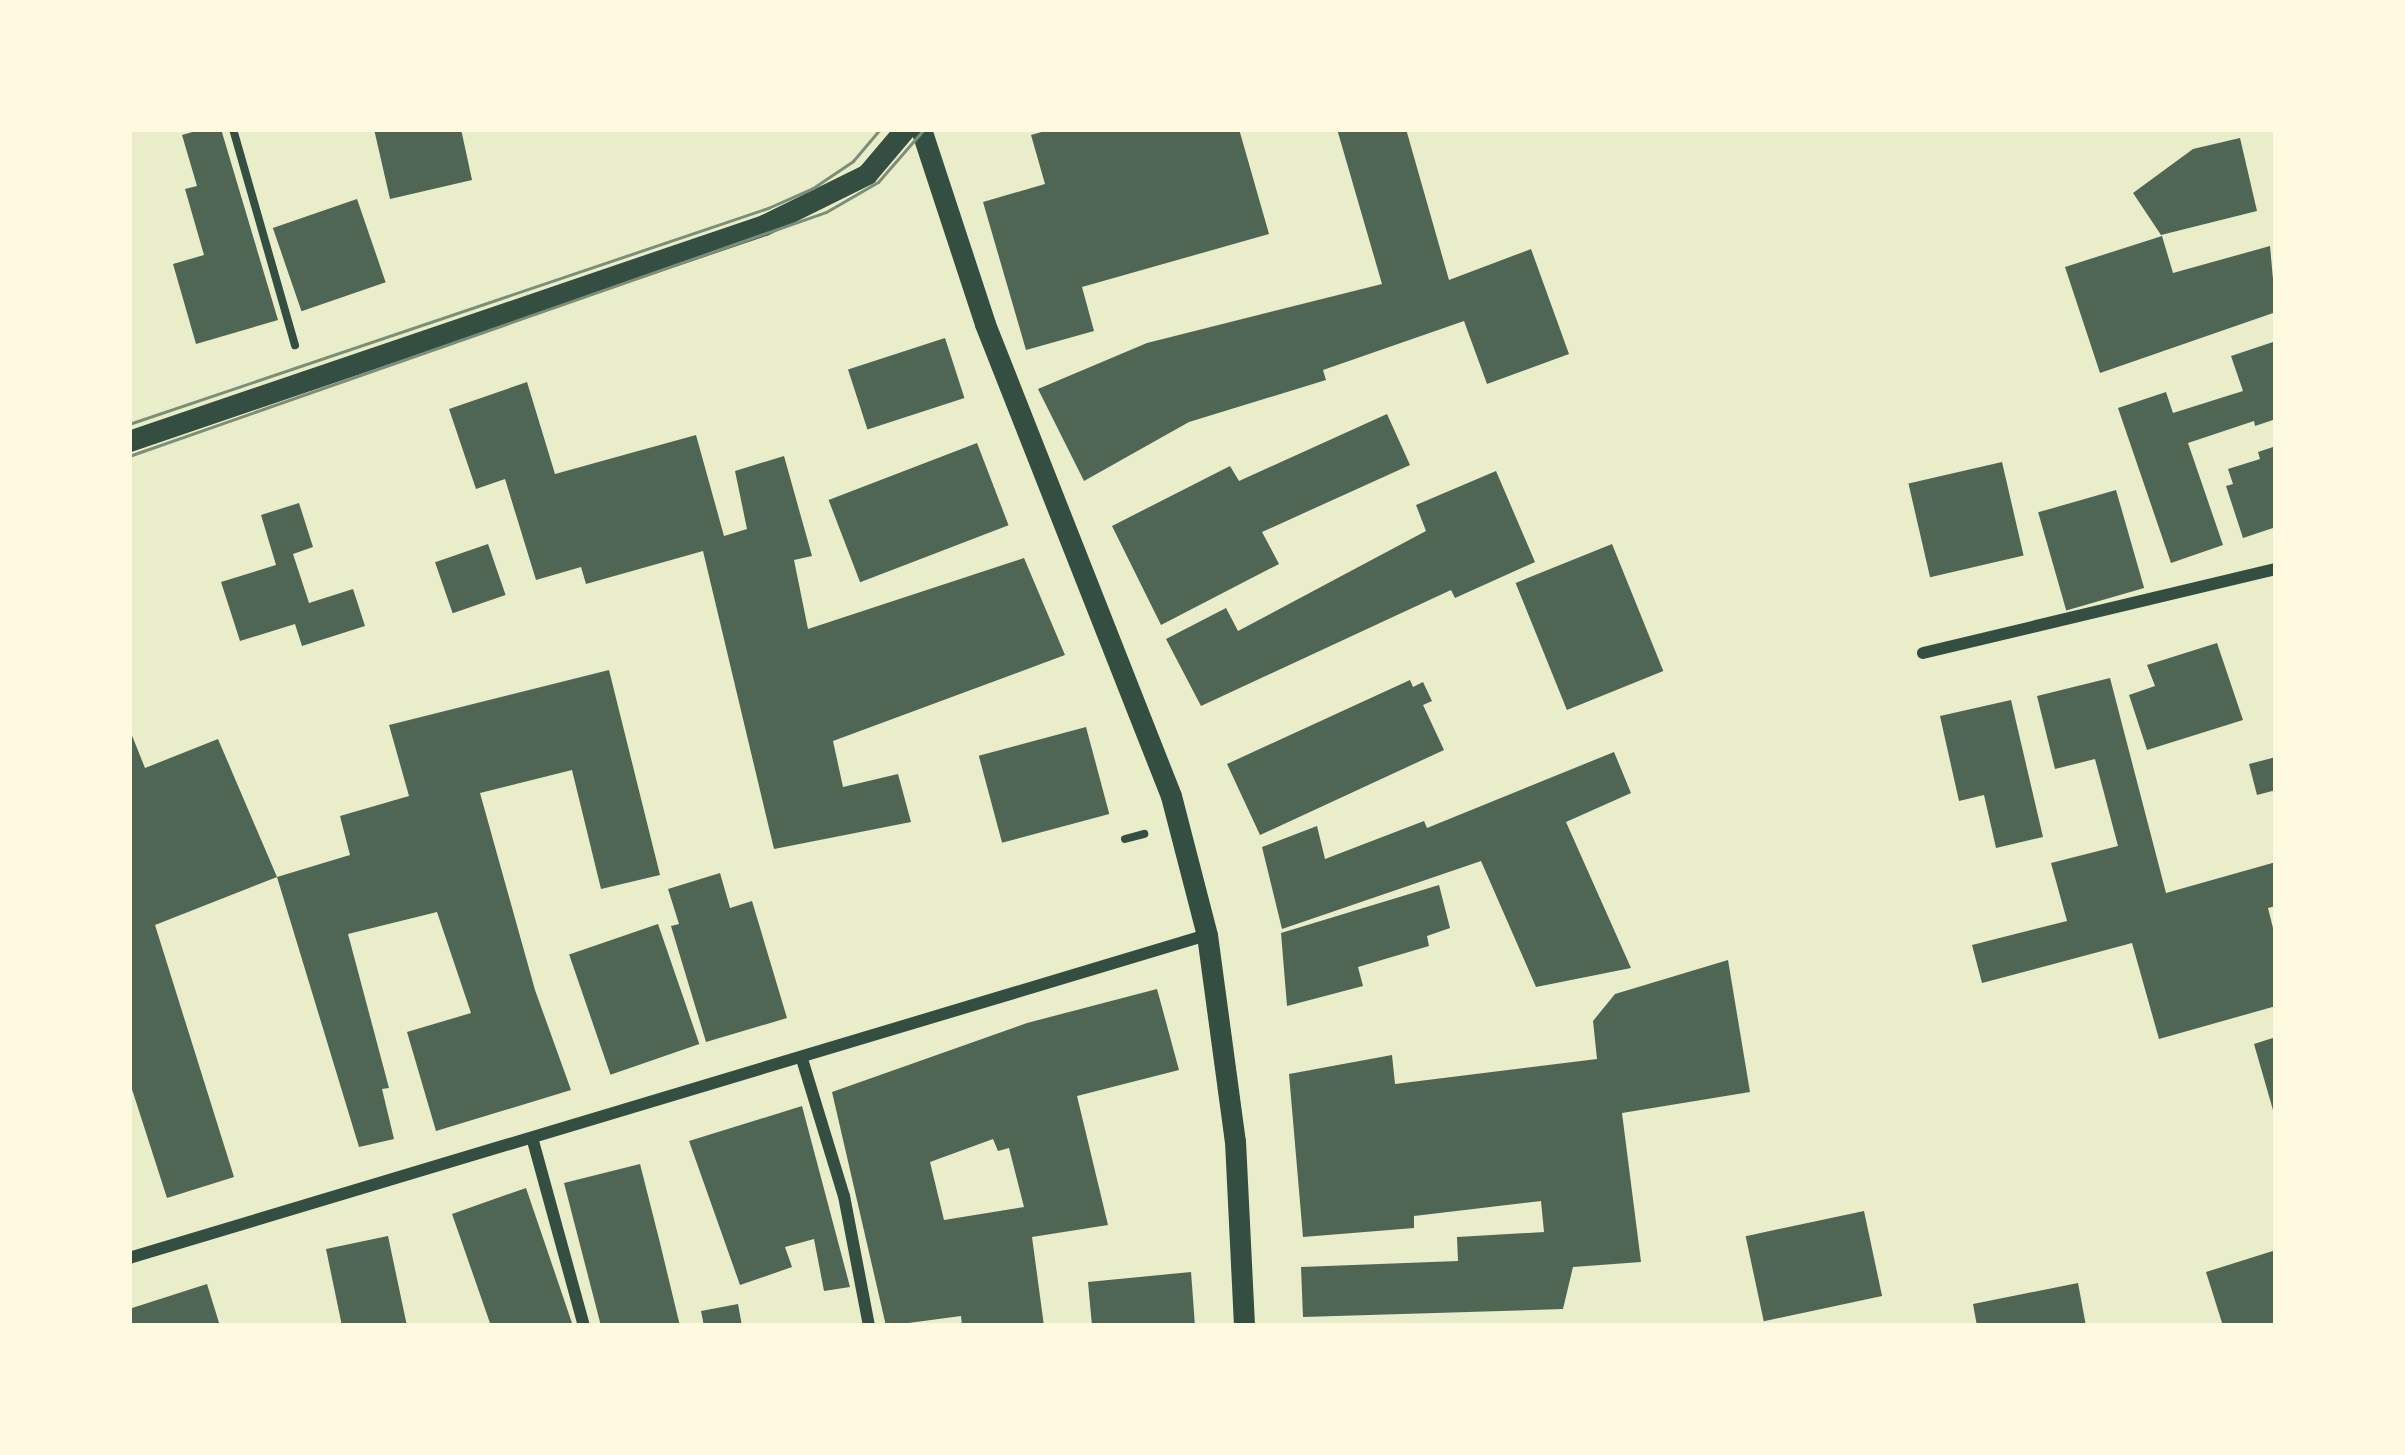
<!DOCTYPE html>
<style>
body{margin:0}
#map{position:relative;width:2405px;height:1455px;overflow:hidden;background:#e9edc9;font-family:Commissioner,sans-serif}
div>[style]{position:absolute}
.building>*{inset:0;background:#4f6655;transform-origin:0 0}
.path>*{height:8px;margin:-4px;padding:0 4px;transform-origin:4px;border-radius:4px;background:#344e41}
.minor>*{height:12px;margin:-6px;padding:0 6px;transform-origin:6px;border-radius:6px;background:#344e41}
.tertiary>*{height:21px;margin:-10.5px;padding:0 10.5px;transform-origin:10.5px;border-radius:10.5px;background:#344e41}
.tram>*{height:3px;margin:-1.5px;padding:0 1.5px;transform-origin:1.5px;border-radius:1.5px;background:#7c8e77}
span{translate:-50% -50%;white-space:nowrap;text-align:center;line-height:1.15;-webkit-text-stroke:12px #fefae0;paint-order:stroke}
.frame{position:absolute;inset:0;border:132px solid #fefae0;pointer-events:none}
</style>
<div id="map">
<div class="building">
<i style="clip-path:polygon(203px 129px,221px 129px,278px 320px,196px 344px,173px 264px,204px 255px,185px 189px,197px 186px,182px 135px)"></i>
<i style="clip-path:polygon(374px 129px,461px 129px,472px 180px,390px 199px)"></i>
<i style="clip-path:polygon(1052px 129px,1239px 129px,1269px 234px,1082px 287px,1094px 331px,1026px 350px,983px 202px,1045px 184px,1031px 135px)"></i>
<i style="clip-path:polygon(1337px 129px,1406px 129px,1449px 280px,1531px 249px,1569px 354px,1487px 384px,1464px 321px,1323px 370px,1326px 380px,1189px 422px,1084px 481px,1038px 389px,1147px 343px,1382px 284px)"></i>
<i style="clip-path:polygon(2240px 138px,2257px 211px,2161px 235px,2133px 193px,2193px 149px)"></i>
<i style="left:357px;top:199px;width:88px;height:89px;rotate:71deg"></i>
<i style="clip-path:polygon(2162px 236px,2173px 273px,2270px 246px,2276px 312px,2100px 373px,2065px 267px)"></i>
<i style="left:945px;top:338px;width:63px;height:102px;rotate:72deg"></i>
<i style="clip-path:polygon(2276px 341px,2276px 419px,2255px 426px,2254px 421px,2188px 443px,2223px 545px,2171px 563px,2118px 408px,2166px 392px,2173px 413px,2243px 391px,2231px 356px)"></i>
<i style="clip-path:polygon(527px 382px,555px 474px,696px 435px,724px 536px,747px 529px,735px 471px,784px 456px,812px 556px,794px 560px,808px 629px,1024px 558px,1065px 655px,833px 741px,843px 787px,898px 774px,911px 822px,774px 849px,703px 551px,586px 584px,581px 567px,536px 580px,505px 479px,476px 489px,449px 409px)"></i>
<i style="clip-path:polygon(1387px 414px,1410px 465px,1262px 532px,1279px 564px,1161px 625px,1112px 526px,1230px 466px,1239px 481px)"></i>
<i style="left:977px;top:443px;width:88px;height:159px;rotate:69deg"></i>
<i style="clip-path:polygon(2276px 446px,2276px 527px,2243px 538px,2226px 486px,2233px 484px,2228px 469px,2260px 459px,2258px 452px)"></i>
<i style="left:2002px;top:462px;width:96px;height:96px;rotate:77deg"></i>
<i style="clip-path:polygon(1496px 471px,1535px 562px,1455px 598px,1451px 590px,1201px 706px,1166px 639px,1226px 608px,1238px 631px,1426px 531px,1416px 505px)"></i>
<i style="left:2116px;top:490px;width:102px;height:81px;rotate:74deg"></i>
<i style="clip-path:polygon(299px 503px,313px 547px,293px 554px,309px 603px,353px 589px,365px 626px,302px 646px,295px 624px,240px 641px,221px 582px,276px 565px,261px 515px)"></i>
<i style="left:488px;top:544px;width:54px;height:56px;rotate:71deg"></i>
<i style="left:1612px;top:544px;width:137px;height:104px;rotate:68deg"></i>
<i style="clip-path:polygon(2217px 643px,2243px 720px,2147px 750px,2129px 695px,2155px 686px,2147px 665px)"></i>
<i style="clip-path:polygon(609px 670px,660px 875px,601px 889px,572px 770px,480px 793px,535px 990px,571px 1090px,436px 1131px,407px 1032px,471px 1013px,437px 912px,348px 934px,389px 1088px,382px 1089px,394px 1139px,359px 1147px,277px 877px,155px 925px,234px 1177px,167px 1198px,129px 1080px,129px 728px,145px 768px,218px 739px,277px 877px,350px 855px,340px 816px,409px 796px,389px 725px)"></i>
<i style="clip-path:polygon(2110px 678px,2166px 893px,2276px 862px,2276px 906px,2268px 908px,2276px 940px,2276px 1006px,2159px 1039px,2132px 943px,1982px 983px,1972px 945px,2067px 921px,2051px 863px,2118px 846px,2095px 759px,2055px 769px,2037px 696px)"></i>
<i style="clip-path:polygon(1410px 680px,1413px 687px,1423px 682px,1432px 701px,1423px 705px,1444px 750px,1260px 835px,1227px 764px)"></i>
<i style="clip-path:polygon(2011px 700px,2043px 837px,1996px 848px,1984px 795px,1959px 801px,1940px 716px)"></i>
<i style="left:1086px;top:727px;width:90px;height:111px;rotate:75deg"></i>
<i style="clip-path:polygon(1614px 752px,1631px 793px,1566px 822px,1631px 968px,1536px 987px,1481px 861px,1282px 929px,1262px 847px,1317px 826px,1325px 859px,1424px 821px,1427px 828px)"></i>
<i style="clip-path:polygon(2276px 757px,2276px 790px,2257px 795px,2249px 764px)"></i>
<i style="clip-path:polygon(720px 873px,730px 908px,752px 901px,787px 1018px,706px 1042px,671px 926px,679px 924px,668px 889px)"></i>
<i style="clip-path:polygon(1439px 885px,1450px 928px,1427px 936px,1429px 946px,1358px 967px,1363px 986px,1287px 1006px,1281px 933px)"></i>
<i style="left:658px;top:924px;width:127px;height:94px;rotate:71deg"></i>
<i style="clip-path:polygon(1728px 960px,1750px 1092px,1622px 1113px,1641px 1262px,1573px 1267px,1563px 1309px,1303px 1317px,1301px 1267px,1458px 1261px,1457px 1237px,1544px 1232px,1541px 1201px,1414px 1216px,1414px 1228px,1303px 1237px,1289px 1074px,1392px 1055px,1395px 1084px,1597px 1059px,1593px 1021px,1615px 994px)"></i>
<i style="clip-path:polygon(evenodd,1157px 989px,1179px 1070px,1077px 1096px,1108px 1225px,1032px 1237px,1044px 1326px,962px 1326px,961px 1316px,886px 1326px,832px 1092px,1027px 1023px,1157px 989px,993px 1139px,998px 1151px,1009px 1148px,1024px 1207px,944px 1220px,930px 1162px,993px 1139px)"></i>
<i style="clip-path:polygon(2276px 1037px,2276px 1117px,2275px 1117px,2254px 1044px)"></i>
<i style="clip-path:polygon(802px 1106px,850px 1287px,824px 1291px,814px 1239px,785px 1247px,792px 1267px,740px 1285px,689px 1141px)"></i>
<i style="clip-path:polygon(640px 1164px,660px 1243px,680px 1326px,601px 1326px,564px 1183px)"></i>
<i style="clip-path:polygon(526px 1188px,573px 1326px,491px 1326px,452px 1214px)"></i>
<i style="left:1864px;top:1211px;width:87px;height:121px;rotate:78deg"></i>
<i style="clip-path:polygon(388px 1236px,407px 1326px,342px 1326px,326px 1249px)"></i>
<i style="clip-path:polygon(2276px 1250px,2276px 1326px,2223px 1326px,2206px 1272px)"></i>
<i style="clip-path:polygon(1191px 1272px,1195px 1326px,1092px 1326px,1088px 1282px)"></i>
<i style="clip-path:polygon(2078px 1283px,2086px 1326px,1977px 1326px,1973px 1304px)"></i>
<i style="clip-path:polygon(207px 1284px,220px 1326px,129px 1326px,129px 1309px)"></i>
<i style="clip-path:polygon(738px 1304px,742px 1326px,704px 1326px,701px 1311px)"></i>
</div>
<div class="path">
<i style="left:233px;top:129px;width:225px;rotate:74deg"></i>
<i style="left:1125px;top:839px;width:20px;rotate:-15deg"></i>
</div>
<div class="minor">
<i style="left:1923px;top:653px;width:363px;rotate:-13.4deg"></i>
<i style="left:802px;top:1059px;width:143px;rotate:73deg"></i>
<i style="left:844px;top:1196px;width:132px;rotate:79.1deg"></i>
<i style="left:533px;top:1141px;width:192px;rotate:74.6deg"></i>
<i style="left:129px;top:1258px;width:1125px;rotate:-16.68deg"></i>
</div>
<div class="tertiary">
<i style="left:921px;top:129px;width:205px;rotate:71.8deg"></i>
<i style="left:985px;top:324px;width:507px;rotate:68.49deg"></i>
<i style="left:1171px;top:796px;width:144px;rotate:75.5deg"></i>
<i style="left:1207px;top:935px;width:208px;rotate:82.3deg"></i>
<i style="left:1235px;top:1141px;width:185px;rotate:87.2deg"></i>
<i style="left:129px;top:441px;width:671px;rotate:-18.79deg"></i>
<i style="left:764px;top:225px;width:115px;rotate:-26.3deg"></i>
<i style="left:867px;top:174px;width:59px;rotate:-49.8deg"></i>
</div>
<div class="tram">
<i style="left:129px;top:424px;width:675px;rotate:-18.68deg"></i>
<i style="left:768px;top:208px;width:49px;rotate:-24deg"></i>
<i style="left:813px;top:188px;width:48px;rotate:-34deg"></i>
<i style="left:853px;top:161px;width:42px;rotate:-49.8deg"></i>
<i style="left:129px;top:456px;width:738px;rotate:-19.29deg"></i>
<i style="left:826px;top:212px;width:60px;rotate:-30deg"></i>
<i style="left:878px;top:182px;width:70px;rotate:-49deg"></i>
</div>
<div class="frame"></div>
</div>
